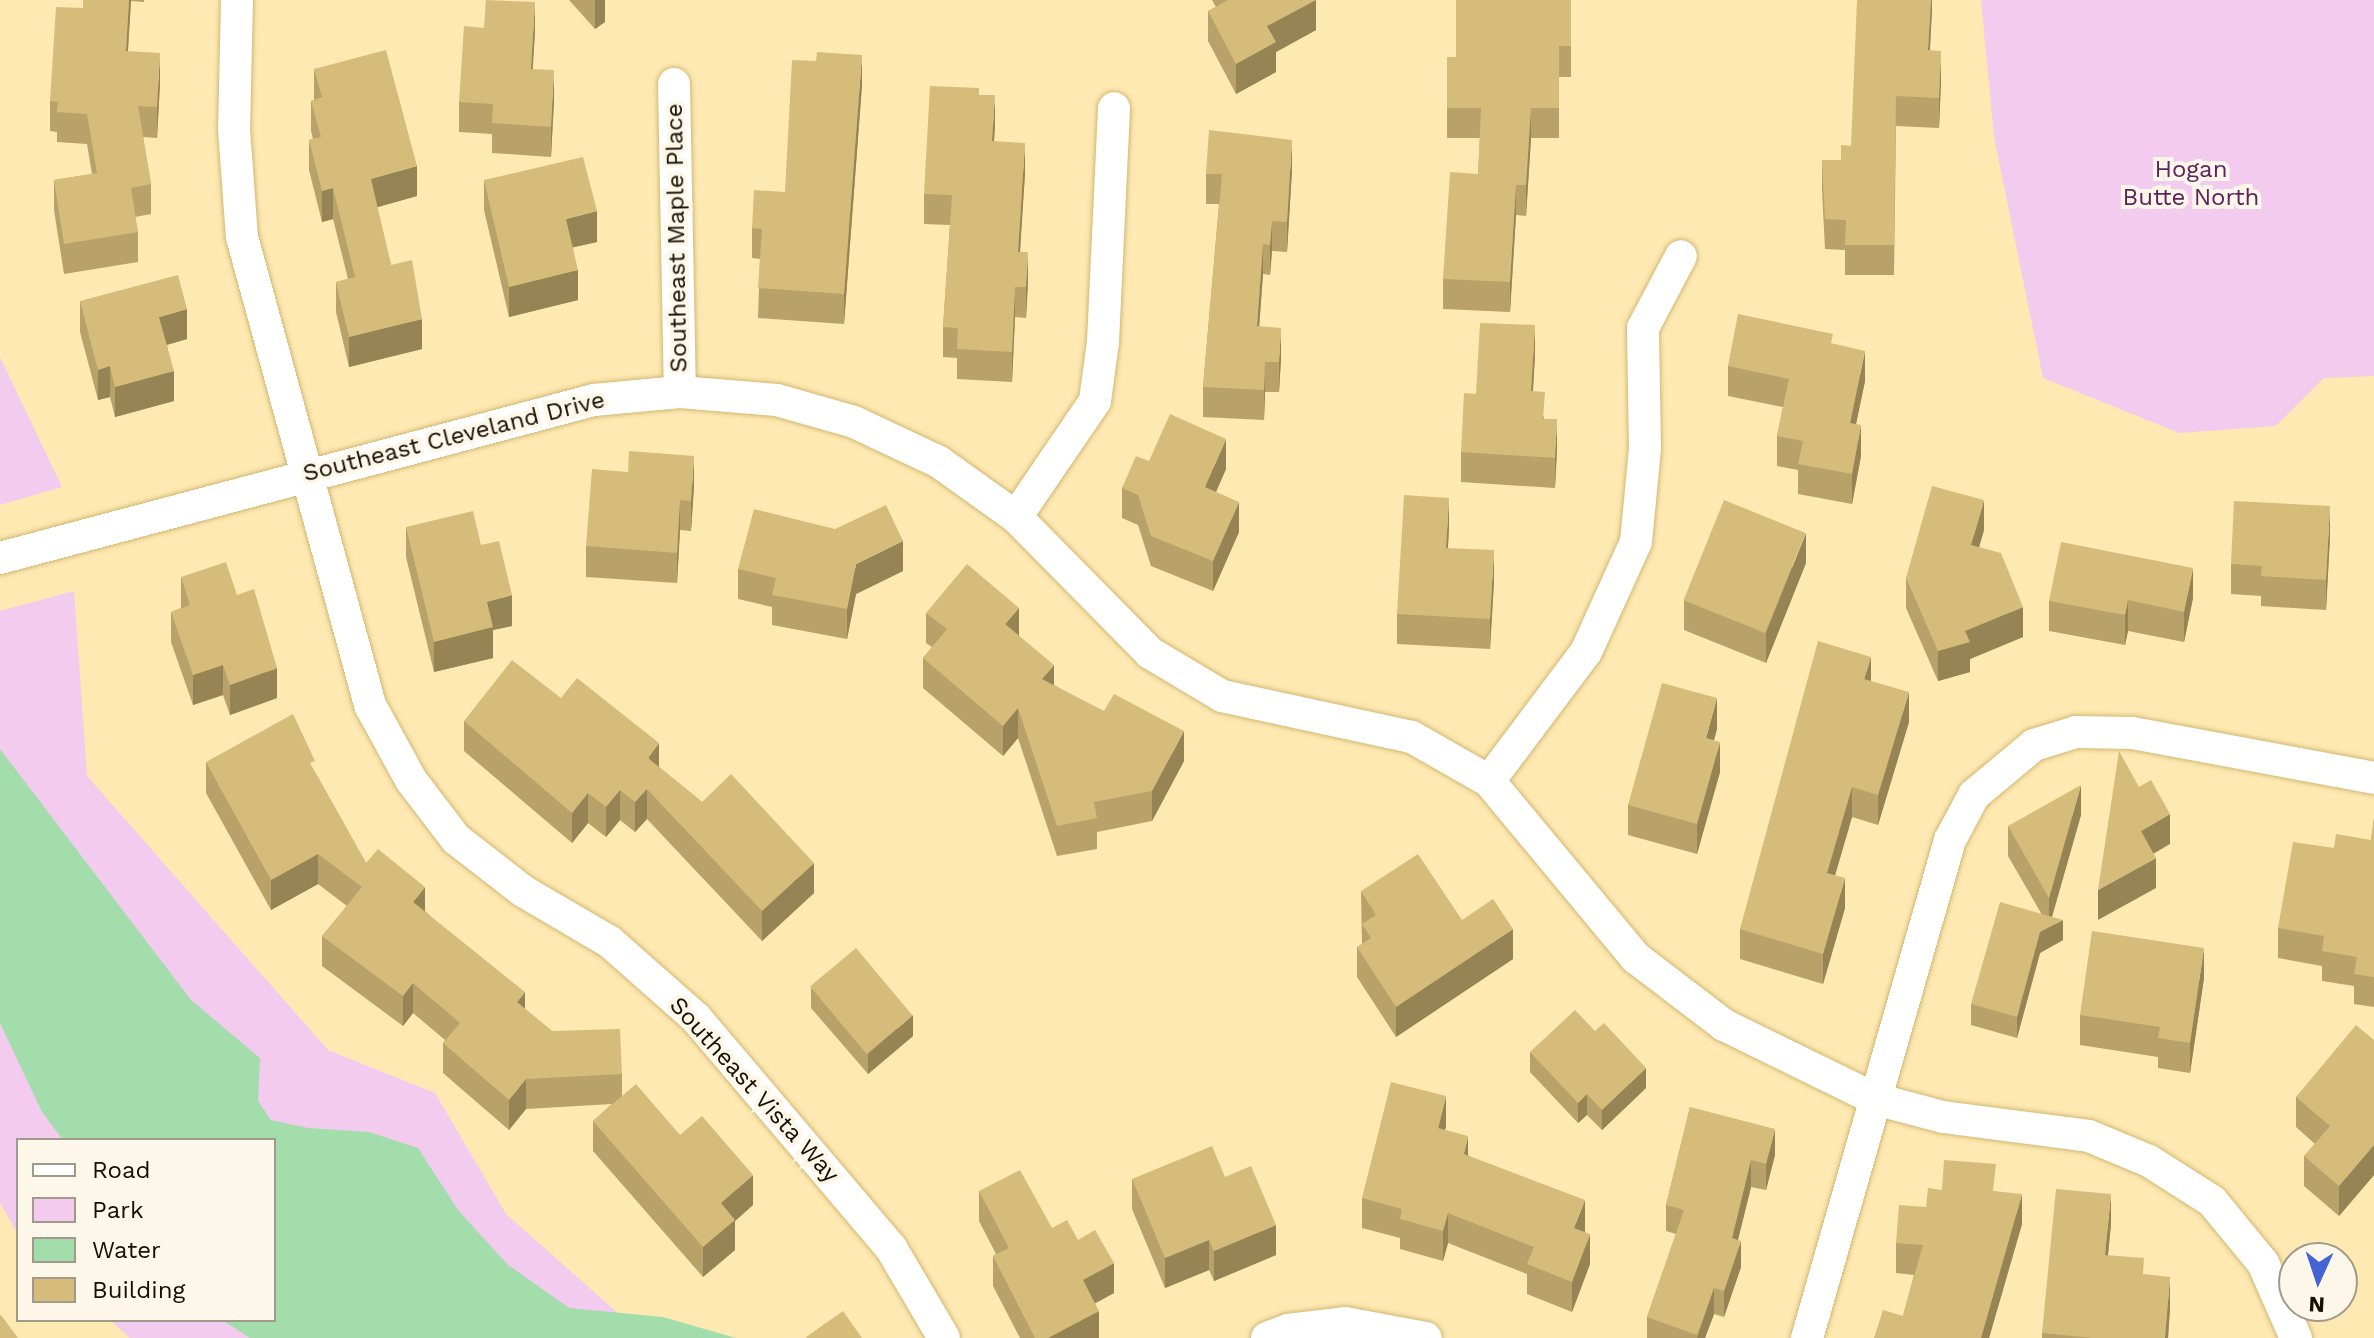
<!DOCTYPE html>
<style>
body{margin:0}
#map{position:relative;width:2374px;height:1338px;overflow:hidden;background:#fee9b2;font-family:"Work Sans",sans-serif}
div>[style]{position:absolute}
.green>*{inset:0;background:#f2cbef}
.water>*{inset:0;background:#a3ddac}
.roads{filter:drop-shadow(0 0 2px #d2b873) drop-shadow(0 0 2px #d2b873)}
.minor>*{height:32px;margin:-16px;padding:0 16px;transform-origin:16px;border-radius:16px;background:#fff}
.wall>*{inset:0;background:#b8a269}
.shaded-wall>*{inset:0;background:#968455}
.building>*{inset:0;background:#d6bc7a;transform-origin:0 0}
span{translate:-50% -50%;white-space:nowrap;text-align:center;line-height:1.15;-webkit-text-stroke:8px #fdf7ea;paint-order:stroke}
.park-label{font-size:24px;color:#60225e}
.street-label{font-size:24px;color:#170f00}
.legend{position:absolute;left:16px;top:1138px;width:260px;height:184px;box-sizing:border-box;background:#fdf7ea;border:2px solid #a19a8c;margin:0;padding:10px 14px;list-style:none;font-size:24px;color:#170f00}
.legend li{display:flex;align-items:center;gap:16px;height:40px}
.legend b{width:40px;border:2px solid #a19a8c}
.north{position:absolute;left:2278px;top:1242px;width:80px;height:80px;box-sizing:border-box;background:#fdf7ea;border:2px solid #a19a8c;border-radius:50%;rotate:183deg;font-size:22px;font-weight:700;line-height:32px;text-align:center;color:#170f00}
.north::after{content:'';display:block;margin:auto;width:28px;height:36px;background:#4663d6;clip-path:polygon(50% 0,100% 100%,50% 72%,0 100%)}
</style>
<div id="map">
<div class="green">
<i style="clip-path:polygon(1981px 0,2374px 0,2374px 376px,2324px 378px,2276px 426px,2179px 433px,2043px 378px,1994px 137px)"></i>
<i style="clip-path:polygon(0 357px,62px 487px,0 505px)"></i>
<i style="clip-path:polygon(74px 591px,87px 776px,328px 1050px,435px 1093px,506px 1214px,646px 1338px,130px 1338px,110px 1320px,274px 1320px,274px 1140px,18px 1140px,18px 1234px,0 1203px,0 611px)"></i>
</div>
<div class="water">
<i style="clip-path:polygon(0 749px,191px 1000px,260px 1058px,258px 1101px,271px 1120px,308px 1128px,369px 1132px,418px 1148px,458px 1210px,507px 1264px,569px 1308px,663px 1317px,736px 1338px,250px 1338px,222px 1320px,274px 1320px,274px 1140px,63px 1140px,42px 1112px,0 1023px)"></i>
</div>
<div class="roads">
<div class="minor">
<i style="left:237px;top:0;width:129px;rotate:91.3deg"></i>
<i style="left:234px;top:129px;width:108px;rotate:85.8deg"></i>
<i style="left:242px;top:237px;width:487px;rotate:74.7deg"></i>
<i style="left:371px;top:707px;width:83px;rotate:61.3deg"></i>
<i style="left:411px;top:780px;width:74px;rotate:52.7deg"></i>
<i style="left:456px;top:839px;width:85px;rotate:37.8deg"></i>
<i style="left:523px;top:891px;width:101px;rotate:30.4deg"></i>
<i style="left:610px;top:942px;width:115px;rotate:41.5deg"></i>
<i style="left:696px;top:1018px;width:302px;rotate:49.7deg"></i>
<i style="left:891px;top:1248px;width:104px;rotate:59.5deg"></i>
<i style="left:674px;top:84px;width:308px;rotate:88.9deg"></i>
<i style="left:1016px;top:517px;width:140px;rotate:-55.7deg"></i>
<i style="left:1095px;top:401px;width:60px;rotate:-82.3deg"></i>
<i style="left:1103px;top:342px;width:234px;rotate:-87.3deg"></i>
<i style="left:0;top:558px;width:615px;rotate:-14.9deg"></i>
<i style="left:594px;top:400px;width:86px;rotate:-5.3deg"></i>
<i style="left:680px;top:392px;width:97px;rotate:4.7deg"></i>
<i style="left:777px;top:400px;width:80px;rotate:15.9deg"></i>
<i style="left:854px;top:422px;width:94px;rotate:25.2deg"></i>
<i style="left:939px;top:462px;width:95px;rotate:35.5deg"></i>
<i style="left:1016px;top:517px;width:191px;rotate:45.4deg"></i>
<i style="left:1150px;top:653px;width:84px;rotate:30.8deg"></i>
<i style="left:1222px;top:696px;width:194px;rotate:12.2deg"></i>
<i style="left:1412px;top:737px;width:89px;rotate:29.7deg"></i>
<i style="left:1489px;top:781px;width:230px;rotate:50.3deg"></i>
<i style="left:1636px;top:958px;width:111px;rotate:37.3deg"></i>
<i style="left:1724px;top:1025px;width:168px;rotate:26.1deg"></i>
<i style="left:1875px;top:1099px;width:70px;rotate:14.8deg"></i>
<i style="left:1943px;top:1117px;width:147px;rotate:7.4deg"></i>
<i style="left:2089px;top:1136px;width:65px;rotate:22.6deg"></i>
<i style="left:2149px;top:1161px;width:75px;rotate:32.4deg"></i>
<i style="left:2212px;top:1201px;width:80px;rotate:50.6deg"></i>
<i style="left:2263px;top:1263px;width:82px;rotate:66.3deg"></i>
<i style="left:1489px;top:781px;width:161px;rotate:-53.1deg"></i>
<i style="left:1586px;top:652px;width:121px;rotate:-65.6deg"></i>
<i style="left:1636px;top:542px;width:94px;rotate:-84.5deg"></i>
<i style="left:1645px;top:448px;width:120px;rotate:-91deg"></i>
<i style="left:1643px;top:328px;width:81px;rotate:-62.2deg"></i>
<i style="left:1267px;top:1338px;width:22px;rotate:-21deg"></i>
<i style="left:1288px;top:1330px;width:57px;rotate:-7deg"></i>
<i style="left:1345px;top:1323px;width:82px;rotate:10.5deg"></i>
<i style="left:1807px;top:1338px;width:518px;rotate:-73.98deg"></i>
<i style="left:1950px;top:840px;width:51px;rotate:-61.9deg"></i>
<i style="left:1974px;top:795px;width:78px;rotate:-39.8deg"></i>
<i style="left:2034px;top:745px;width:44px;rotate:-17.2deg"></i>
<i style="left:2076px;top:732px;width:56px;rotate:1deg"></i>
<i style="left:2132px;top:733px;width:246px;rotate:10.5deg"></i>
</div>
</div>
<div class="wall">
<i style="clip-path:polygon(83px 0,144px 0,144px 2px,131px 1px,128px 51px,160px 83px,157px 138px,143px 137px,151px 184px,151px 214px,135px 217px,138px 232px,138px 262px,64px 274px,54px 210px,54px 180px,92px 174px,87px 144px,57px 142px,57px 132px,50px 131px,50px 101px,83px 8px)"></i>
<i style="clip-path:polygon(569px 0,605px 0,605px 22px,595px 29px)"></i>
<i style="clip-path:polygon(1212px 0,1316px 0,1316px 30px,1276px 52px,1276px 72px,1236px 94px,1208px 41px,1208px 11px,1216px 7px)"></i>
<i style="clip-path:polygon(1571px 0,1571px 77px,1559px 77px,1559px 138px,1531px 138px,1526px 216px,1516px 215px,1510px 312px,1443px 309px,1443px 279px,1478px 174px,1480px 138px,1447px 138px,1447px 57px,1456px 57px)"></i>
<i style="clip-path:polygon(1932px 0,1930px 50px,1941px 81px,1939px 128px,1896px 126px,1894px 275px,1845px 275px,1845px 250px,1825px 249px,1822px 190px,1822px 160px,1841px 160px,1851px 146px)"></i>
<i style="clip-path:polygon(535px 32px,532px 69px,554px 100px,551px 157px,492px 153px,492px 134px,459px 132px,459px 102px)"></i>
<i style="clip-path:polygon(314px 69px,417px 196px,377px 207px,391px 265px,422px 349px,349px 367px,336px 312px,336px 282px,348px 279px,333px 219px,322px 222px,309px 170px,309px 140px,313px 139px,311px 131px,311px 101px,314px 100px)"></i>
<i style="clip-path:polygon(862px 85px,844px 324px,758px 318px,760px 259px,752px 258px,752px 228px,785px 192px)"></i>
<i style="clip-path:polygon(979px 95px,995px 125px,994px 141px,1025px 173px,1020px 252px,1028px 282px,1026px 318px,1015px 317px,1012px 382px,957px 379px,957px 358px,943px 357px,943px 327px,950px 225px,924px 224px,924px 194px)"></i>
<i style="clip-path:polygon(1292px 170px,1287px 252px,1272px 251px,1270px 275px,1263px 274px,1259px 326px,1281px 358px,1279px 392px,1265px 392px,1264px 420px,1203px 417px,1203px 387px,1219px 204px,1206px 204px,1206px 174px)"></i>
<i style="clip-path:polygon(484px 180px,597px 242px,573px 247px,578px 300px,509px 317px,484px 210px)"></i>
<i style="clip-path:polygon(80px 301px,187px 339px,167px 345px,174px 401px,115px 417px,110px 397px,98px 400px,80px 332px)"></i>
<i style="clip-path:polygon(1833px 344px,1865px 381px,1856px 424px,1861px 456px,1852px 504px,1798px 494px,1798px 470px,1777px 466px,1777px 436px,1783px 407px,1728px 396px,1728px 366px)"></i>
<i style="clip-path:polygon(1535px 355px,1533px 391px,1557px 449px,1555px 488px,1461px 482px,1461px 452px,1476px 394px)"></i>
<i style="clip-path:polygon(1149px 461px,1226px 469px,1216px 492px,1239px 532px,1213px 591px,1151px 566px,1138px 525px,1122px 518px,1122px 488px)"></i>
<i style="clip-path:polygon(694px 486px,691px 531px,680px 530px,677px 583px,586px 577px,586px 546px)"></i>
<i style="clip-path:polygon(406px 527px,481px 545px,512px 626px,493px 630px,493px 658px,434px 672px,406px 557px)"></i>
<i style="clip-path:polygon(1449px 528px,1448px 548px,1494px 581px,1490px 649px,1397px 644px,1397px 614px)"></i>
<i style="clip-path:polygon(1984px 530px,1979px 547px,2023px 637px,1970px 659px,1970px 672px,1938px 681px,1906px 608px,1906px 578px)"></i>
<i style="clip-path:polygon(2330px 537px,2326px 610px,2261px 606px,2261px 596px,2231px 594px,2231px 564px)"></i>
<i style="clip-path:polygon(1806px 563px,1766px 663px,1684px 630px,1684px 600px)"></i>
<i style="clip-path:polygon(738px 569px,903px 571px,856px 594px,847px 639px,772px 625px,772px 607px,738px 599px)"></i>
<i style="clip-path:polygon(181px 577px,237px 595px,277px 698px,230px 715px,223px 695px,193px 705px,171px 642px,171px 612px,181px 608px)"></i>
<i style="clip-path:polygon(2193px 598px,2184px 642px,2128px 631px,2125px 645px,2049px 631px,2049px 601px)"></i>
<i style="clip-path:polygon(926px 613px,1019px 636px,1054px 685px,1184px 761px,1152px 821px,1097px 832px,1097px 849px,1057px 856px,1018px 738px,1003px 756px,923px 688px,923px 658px,932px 647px,926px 643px)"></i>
<i style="clip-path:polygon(1871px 681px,1909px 722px,1878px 825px,1852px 817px,1835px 875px,1845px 908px,1823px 984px,1740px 959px,1740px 929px)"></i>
<i style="clip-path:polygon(561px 698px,659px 767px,814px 893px,762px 941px,647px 819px,635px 832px,620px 820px,606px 837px,588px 823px,572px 843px,464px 751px,464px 721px)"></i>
<i style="clip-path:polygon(1717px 729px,1714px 740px,1720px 772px,1697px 854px,1628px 835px,1628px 805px)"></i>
<i style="clip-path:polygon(206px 762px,315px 772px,366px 863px,425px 911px,525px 1009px,552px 1031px,622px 1074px,622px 1096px,680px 1135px,753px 1205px,735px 1221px,735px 1250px,703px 1277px,593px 1151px,593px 1121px,612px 1104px,526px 1109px,509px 1130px,443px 1073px,443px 1043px,445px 1040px,413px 1013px,403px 1026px,322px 966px,322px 936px,347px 906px,318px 884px,271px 910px,206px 793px)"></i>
<i style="clip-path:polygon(2081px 815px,2052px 917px,2063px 940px,2040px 953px,2017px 1038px,1971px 1025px,1971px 1004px,2041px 913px,2008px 856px,2008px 826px)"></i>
<i style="clip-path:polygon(2374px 819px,2374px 1007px,2354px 1004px,2354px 986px,2322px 981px,2322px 966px,2278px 958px,2278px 928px,2334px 848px,2371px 840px)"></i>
<i style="clip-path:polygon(1361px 891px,1462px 920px,1513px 959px,1396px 1037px,1357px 977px,1357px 947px,1362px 944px)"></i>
<i style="clip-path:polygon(2204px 978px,2190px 1073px,2158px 1068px,2158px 1057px,2080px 1045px,2080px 1015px)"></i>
<i style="clip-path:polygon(811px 987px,913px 1036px,868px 1074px,811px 1008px)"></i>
<i style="clip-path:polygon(2374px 1040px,2374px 1175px,2339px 1216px,2304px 1186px,2304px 1156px,2315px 1144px,2296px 1127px,2296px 1097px)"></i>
<i style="clip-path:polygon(1530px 1052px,1646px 1088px,1602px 1130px,1587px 1115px,1578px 1123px,1530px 1072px)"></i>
<i style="clip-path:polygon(1690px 1107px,1775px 1155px,1766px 1190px,1751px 1187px,1738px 1240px,1741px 1267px,1724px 1317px,1714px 1314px,1705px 1338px,1647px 1338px,1647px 1317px,1676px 1234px,1666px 1231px,1666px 1205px)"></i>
<i style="clip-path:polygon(1446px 1126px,1445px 1130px,1468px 1155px,1585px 1230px,1590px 1264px,1572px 1312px,1527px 1294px,1527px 1274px,1448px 1243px,1443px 1261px,1400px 1249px,1400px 1238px,1362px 1228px,1362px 1198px)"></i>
<i style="clip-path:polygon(1225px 1177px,1276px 1255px,1214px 1281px,1209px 1270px,1165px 1288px,1132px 1209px,1132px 1179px)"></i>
<i style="clip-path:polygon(1942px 1190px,1996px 1191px,2022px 1224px,1989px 1338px,1874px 1338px,1903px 1316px,1914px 1275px,1896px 1273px,1896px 1243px)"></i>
<i style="clip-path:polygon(979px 1191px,1052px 1228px,1078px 1240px,1114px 1293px,1095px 1303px,1099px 1338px,1020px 1338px,993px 1286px,993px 1256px,996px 1254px,979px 1221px)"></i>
<i style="clip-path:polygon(2111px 1224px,2108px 1255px,2170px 1307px,2168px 1338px,2042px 1338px,2042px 1333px)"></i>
</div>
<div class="shaded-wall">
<i style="clip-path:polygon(129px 0,131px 0,126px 81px,126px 51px)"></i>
<i style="clip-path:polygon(595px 0,605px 0,605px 22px,595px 29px)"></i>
<i style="clip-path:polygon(1316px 0,1316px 30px,1276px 52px,1276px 72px,1236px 94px,1236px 64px,1267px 26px)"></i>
<i style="clip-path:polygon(1931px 0,1932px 0,1932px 12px,1928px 80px,1928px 50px)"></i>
<i style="clip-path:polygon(535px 2px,535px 32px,531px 99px,531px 69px)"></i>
<i style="clip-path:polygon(1941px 51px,1941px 81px,1939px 128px,1939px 98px)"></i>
<i style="clip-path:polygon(160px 53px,160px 83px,157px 138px,157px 107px)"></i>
<i style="clip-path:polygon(862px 55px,862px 85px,844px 324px,844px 294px)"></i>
<i style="clip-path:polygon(554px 70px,554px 100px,551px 157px,551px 127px)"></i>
<i style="clip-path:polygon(995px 95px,995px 125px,992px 171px,992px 141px)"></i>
<i style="clip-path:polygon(1531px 108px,1531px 138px,1526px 216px,1526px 185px)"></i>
<i style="clip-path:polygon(1292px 140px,1292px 170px,1287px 252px,1287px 222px)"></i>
<i style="clip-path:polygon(1025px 143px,1025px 173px,1018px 282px,1018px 252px)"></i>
<i style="clip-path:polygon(417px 166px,417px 196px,371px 209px,371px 179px)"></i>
<i style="clip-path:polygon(1516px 185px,1516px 215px,1510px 312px,1510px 282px)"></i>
<i style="clip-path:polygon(333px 188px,333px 219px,322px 222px,322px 191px)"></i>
<i style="clip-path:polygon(597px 211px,597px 242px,566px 249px,566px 219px)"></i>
<i style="clip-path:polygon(1272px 221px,1272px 251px,1270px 275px,1270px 245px)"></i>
<i style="clip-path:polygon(1263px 244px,1263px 274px,1257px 356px,1257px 326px)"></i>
<i style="clip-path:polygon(1028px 252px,1028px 282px,1026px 318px,1026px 287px)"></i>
<i style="clip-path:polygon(578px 270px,578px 300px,509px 317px,509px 287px)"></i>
<i style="clip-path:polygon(1015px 287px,1015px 317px,1012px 382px,1012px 352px)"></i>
<i style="clip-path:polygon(187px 309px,187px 339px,159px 347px,159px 317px)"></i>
<i style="clip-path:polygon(422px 319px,422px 349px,349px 367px,349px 337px)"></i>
<i style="clip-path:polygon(1535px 325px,1535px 355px,1531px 421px,1531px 391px)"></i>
<i style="clip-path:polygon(1281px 328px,1281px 358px,1279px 392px,1279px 362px)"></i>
<i style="clip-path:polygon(1865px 351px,1865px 381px,1850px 453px,1850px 423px)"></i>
<i style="clip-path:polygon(1265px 362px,1265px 392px,1264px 420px,1264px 390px)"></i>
<i style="clip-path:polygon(110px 366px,110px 397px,98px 400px,98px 370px)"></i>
<i style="clip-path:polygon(174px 371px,174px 401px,115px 417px,115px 387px)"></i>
<i style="clip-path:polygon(1557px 419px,1557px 449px,1555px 488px,1555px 458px)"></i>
<i style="clip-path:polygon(1861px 425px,1861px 456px,1852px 504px,1852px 474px)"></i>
<i style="clip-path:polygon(1226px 439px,1226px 469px,1205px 517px,1205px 487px)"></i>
<i style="clip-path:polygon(694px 456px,694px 486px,691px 531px,691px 501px)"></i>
<i style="clip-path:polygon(1449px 498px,1449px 528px,1446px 578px,1446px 548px)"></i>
<i style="clip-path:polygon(680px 500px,680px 530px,677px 583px,677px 553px)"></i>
<i style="clip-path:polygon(1984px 500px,1984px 530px,1971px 575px,1971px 545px)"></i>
<i style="clip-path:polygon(1239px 502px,1239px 532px,1213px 591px,1213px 561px)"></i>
<i style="clip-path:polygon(2330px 506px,2330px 537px,2326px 610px,2326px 580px)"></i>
<i style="clip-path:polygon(1806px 533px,1806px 563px,1766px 663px,1766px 633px)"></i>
<i style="clip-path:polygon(903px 541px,903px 571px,856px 594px,847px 639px,847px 609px,856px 564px)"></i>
<i style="clip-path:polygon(1494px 550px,1494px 581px,1490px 649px,1490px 619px)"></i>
<i style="clip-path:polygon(2193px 568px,2193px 598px,2184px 642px,2184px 612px)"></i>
<i style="clip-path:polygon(512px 595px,512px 626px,493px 630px,493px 658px,434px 672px,434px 642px,487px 602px)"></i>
<i style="clip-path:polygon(2128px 600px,2128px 631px,2125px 645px,2125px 615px)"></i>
<i style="clip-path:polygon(2023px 607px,2023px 637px,1970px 659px,1970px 672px,1938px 681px,1938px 651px,1965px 631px)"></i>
<i style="clip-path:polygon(1019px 608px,1019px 638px,1005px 624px)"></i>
<i style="clip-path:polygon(1871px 657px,1871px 687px,1864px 679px)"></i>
<i style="clip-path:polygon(223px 665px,223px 695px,193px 705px,193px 675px)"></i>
<i style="clip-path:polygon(1054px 665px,1054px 695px,1042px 679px)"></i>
<i style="clip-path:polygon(277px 668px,277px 698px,230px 715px,230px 685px)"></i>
<i style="clip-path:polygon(1909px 692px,1909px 722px,1878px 825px,1878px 795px)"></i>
<i style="clip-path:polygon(1717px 698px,1717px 729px,1706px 768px,1706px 738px)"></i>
<i style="clip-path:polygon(1018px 708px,1018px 738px,1003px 756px,1003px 726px)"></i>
<i style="clip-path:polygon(1184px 731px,1184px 761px,1152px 821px,1152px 791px)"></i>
<i style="clip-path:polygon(1720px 742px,1720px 772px,1697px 854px,1697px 824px)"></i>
<i style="clip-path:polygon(659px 743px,659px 773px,648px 758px)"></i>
<i style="clip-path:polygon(2081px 785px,2081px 815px,2049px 927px,2063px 920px,2063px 940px,2040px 953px,2017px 1038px,2017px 1017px,2040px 932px,2049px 927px,2049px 898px)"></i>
<i style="clip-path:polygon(1852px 787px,1852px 817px,1827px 903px,1827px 873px)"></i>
<i style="clip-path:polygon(647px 789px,647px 819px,635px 832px,635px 802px)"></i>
<i style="clip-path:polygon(620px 790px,620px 820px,606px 837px,606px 807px)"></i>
<i style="clip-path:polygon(588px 793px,588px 823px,572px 843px,572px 813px)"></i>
<i style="clip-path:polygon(2170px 814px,2170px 844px,2141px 861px,2141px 831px)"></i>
<i style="clip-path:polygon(318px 854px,318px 884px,271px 910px,271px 880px)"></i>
<i style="clip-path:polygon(2156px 858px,2156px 888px,2098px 920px,2098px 890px)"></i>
<i style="clip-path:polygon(814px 863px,814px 893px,762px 941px,762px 911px)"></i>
<i style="clip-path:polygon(1845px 878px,1845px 908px,1823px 984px,1823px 954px)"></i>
<i style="clip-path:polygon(425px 887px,425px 917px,413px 902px)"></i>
<i style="clip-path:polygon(1513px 929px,1513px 959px,1396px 1037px,1396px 1007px)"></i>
<i style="clip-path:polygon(2204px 948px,2204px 978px,2190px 1073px,2190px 1043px)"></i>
<i style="clip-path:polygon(413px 983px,413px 1013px,403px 1026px,403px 996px)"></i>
<i style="clip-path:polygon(525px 992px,525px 1022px,517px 1002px)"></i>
<i style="clip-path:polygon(913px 1015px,913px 1036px,868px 1074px,868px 1054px)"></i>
<i style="clip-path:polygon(1646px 1068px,1646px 1088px,1602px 1130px,1602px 1110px)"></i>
<i style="clip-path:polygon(526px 1079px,526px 1109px,509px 1130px,509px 1100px)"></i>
<i style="clip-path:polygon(1587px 1094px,1587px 1115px,1578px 1123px,1578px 1103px)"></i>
<i style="clip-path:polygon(1446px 1096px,1446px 1126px,1438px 1158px,1438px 1128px)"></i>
<i style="clip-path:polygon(1775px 1129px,1775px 1155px,1766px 1190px,1766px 1164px)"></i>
<i style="clip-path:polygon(1468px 1136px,1468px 1166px,1464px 1154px)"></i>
<i style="clip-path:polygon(2374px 1145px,2374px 1175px,2339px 1216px,2339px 1186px)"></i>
<i style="clip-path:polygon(1751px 1160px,1751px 1187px,1732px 1264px,1732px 1238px)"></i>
<i style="clip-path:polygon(753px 1175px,753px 1205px,735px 1221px,735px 1250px,703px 1277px,703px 1247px,721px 1203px)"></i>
<i style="clip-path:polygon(2022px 1194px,2022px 1224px,1989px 1338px,1981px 1338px)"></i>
<i style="clip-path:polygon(2111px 1194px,2111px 1224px,2105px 1285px,2105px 1255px)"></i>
<i style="clip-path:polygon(1585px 1200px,1585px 1230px,1574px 1258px,1574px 1228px)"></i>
<i style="clip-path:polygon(1448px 1213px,1448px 1243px,1443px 1261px,1443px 1231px)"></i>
<i style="clip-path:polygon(1276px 1225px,1276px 1255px,1214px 1281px,1214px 1251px)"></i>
<i style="clip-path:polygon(1590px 1234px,1590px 1264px,1572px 1312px,1572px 1282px)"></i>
<i style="clip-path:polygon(1209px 1240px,1209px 1270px,1165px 1288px,1165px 1258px)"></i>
<i style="clip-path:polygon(1741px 1241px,1741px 1267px,1724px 1317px,1724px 1291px)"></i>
<i style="clip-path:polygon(1114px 1263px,1114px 1293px,1083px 1310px,1083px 1280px)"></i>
<i style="clip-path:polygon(2170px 1277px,2170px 1307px,2168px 1338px,2165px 1338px)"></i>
<i style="clip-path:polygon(1714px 1288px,1714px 1314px,1705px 1338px,1697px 1338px)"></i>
<i style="clip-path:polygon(1099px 1311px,1099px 1338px,1048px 1338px)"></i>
</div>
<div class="building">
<i style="clip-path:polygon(83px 0,129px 0,126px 51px,160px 53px,157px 107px,138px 106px,151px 184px,131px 188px,138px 232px,64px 244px,54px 180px,97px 173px,87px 114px,57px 112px,58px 102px,50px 101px,56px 7px,83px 8px)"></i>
<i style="clip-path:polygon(486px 0,535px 2px,531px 69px,554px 70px,551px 127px,492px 123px,493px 104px,459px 102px,464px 26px,484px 28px)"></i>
<i style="clip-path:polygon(1228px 0,1316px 0,1267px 26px,1276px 42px,1236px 64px,1208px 11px)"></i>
<i style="clip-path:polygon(1456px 0,1571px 0,1571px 46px,1559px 46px,1559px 108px,1531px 108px,1526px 185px,1516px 185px,1510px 282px,1443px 279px,1450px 172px,1478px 174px,1481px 108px,1447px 108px,1447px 57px,1456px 57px)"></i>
<i style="clip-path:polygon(1857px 0,1931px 0,1928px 50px,1941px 51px,1939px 98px,1896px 96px,1894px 245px,1845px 245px,1846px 220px,1825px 219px,1822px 160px,1841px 160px,1841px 145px,1851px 146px)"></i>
<i style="clip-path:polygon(386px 50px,417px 166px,371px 179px,391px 265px,412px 260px,422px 319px,349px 337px,336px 282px,355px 277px,333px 188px,322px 191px,309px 140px,321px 137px,311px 101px,322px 97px,314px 69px)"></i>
<i style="clip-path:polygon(817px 52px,862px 55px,844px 294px,758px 288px,762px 229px,752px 228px,754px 190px,785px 192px,792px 60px,816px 61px)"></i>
<i style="clip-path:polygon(930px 86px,979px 88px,979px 95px,995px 95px,992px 141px,1025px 143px,1018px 252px,1028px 252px,1026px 287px,1015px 287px,1012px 352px,957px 349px,958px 328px,943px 327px,952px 195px,924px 194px)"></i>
<i style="clip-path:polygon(1209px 130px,1292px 140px,1287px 222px,1272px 221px,1270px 245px,1263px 244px,1257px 326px,1281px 328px,1279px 362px,1265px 362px,1264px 390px,1203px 387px,1222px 174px,1206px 174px)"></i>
<i style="clip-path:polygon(583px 157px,597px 211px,566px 219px,578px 270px,509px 287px,484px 180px)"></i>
<i style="clip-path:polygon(178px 275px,187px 309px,159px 317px,174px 371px,115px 387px,110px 366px,98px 370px,80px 301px)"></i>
<i style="clip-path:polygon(1738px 314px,1833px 334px,1831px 343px,1865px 351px,1850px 423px,1861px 425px,1852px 474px,1798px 464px,1803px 441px,1777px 436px,1789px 379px,1728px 366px)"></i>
<i style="clip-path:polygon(1480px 323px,1535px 325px,1531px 391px,1545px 392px,1543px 419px,1557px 419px,1555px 458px,1461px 452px,1464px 393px,1476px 394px)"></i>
<i style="clip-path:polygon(1170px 414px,1226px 439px,1205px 487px,1239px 502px,1213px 561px,1151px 536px,1138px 495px,1122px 488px,1136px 456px,1149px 461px)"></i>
<i style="clip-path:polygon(629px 451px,694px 456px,691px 501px,680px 500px,677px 553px,586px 546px,592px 469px,628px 472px)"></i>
<i style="clip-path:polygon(1932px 486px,1984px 500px,1971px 545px,2001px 553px,2023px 607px,1965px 631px,1970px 642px,1938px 651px,1906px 578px)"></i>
<i style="clip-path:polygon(1404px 495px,1449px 498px,1446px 548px,1494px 550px,1490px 619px,1397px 614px)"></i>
<i style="left:1724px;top:500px;width:88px;height:108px;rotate:22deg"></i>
<i style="clip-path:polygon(2234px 501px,2330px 506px,2326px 580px,2261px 576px,2262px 566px,2231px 564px)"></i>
<i style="clip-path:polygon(886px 505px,903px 541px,856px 564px,847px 609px,772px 595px,776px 578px,738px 569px,754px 509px,835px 529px)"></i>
<i style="clip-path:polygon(473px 511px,481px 545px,499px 541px,512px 595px,487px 602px,493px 627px,434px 642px,406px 527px)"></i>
<i style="clip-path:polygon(2061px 542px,2193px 568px,2184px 612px,2128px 600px,2125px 615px,2049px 601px)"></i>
<i style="clip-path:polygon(226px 562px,237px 595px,254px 589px,277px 668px,230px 685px,223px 665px,193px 675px,171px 612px,190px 605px,181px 577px)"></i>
<i style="clip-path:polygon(967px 564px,1019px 608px,1005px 624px,1054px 665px,1042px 679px,1104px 711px,1114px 694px,1184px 731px,1152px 791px,1094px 802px,1097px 818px,1057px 826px,1018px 708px,1003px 726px,923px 658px,947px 629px,926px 613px)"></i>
<i style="clip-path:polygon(1818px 641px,1871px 657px,1864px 679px,1909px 692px,1878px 795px,1852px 787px,1827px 873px,1845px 878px,1823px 954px,1740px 929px)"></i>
<i style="clip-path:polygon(512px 660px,561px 698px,577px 678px,659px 743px,648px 758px,702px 802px,731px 774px,814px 863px,762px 911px,647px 789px,635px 802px,620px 790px,606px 807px,588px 793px,572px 813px,464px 721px)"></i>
<i style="clip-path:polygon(1662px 683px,1717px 698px,1706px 738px,1720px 742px,1697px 824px,1628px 805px)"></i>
<i style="clip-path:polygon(293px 714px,315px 761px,310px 763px,366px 863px,378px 849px,425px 887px,413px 902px,525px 992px,517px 1002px,552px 1031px,620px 1029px,622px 1074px,526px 1079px,509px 1100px,443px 1043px,460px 1023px,413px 983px,403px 996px,322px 936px,362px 887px,318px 854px,271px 880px,206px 762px)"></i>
<i style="clip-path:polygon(2119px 751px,2139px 787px,2151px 780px,2170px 814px,2141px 831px,2156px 858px,2098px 890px)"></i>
<i style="clip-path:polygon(2081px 785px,2049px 898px,2008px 826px)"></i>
<i style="clip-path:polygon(2374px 819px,2374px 977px,2354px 974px,2357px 957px,2322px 951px,2324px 936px,2278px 928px,2293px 842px,2334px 848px,2336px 834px,2371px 840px)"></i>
<i style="clip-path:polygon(1418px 854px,1462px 920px,1493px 899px,1513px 929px,1396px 1007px,1357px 947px,1371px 938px,1362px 924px,1376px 915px,1361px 891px)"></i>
<i style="clip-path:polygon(2000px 902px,2063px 920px,2040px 932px,2017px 1017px,1971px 1004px)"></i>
<i style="clip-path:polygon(2092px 931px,2204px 948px,2190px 1043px,2158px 1038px,2160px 1027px,2080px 1015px)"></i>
<i style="left:856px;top:948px;width:88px;height:60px;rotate:50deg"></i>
<i style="clip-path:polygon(1575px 1010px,1595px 1031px,1604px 1023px,1646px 1068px,1602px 1110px,1587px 1094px,1578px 1103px,1530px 1052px)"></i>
<i style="clip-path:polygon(2356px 1025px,2374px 1040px,2374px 1145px,2339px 1186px,2304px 1156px,2330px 1126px,2296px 1097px)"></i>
<i style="clip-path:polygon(1391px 1082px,1446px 1096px,1438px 1128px,1468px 1136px,1464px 1154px,1585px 1200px,1574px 1228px,1590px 1234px,1572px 1282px,1527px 1264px,1534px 1247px,1448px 1213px,1443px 1231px,1400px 1219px,1402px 1209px,1362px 1198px)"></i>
<i style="clip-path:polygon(636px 1084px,680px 1135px,702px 1116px,753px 1175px,721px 1203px,735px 1220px,703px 1247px,593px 1121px)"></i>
<i style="clip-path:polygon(1690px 1107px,1775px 1129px,1766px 1164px,1751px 1160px,1732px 1238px,1741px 1241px,1724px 1291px,1714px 1288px,1697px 1335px,1647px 1317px,1684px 1210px,1666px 1205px)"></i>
<i style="clip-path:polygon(1212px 1146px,1225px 1177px,1251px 1166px,1276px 1225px,1214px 1251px,1209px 1240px,1165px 1258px,1132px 1179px)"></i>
<i style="clip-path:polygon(1944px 1160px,1996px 1164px,1993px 1191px,2022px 1194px,1981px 1338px,1874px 1338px,1883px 1310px,1903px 1316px,1923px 1245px,1896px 1243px,1899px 1205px,1926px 1207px,1928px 1188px,1942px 1190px)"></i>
<i style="clip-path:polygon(1020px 1170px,1052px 1228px,1067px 1220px,1078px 1240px,1095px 1230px,1114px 1263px,1083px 1280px,1099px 1311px,1048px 1338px,1035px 1338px,993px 1256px,1009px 1248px,979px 1191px)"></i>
<i style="clip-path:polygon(2056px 1189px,2111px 1194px,2105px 1255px,2144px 1258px,2143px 1274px,2170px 1277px,2165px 1338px,2093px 1338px,2042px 1333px)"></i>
<i style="clip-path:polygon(843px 1311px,862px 1338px,807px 1338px,806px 1337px)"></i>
<i style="clip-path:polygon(1px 1315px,18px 1338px,0 1338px,0 1316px)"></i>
</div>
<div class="park-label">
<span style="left:2191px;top:184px">Hogan<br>Butte North</span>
</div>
<div class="street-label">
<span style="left:677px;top:238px;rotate:-91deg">Southeast Maple Place</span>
<span style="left:454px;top:437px;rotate:-14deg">Southeast Cleveland Drive</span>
<span style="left:754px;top:1090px;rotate:48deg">Southeast Vista Way</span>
</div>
<ul class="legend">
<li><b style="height:10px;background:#fff"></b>Road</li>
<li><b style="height:22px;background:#f2cbef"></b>Park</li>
<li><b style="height:22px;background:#a3ddac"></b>Water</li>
<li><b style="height:22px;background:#d6bc7a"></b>Building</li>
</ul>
<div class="north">N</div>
</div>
